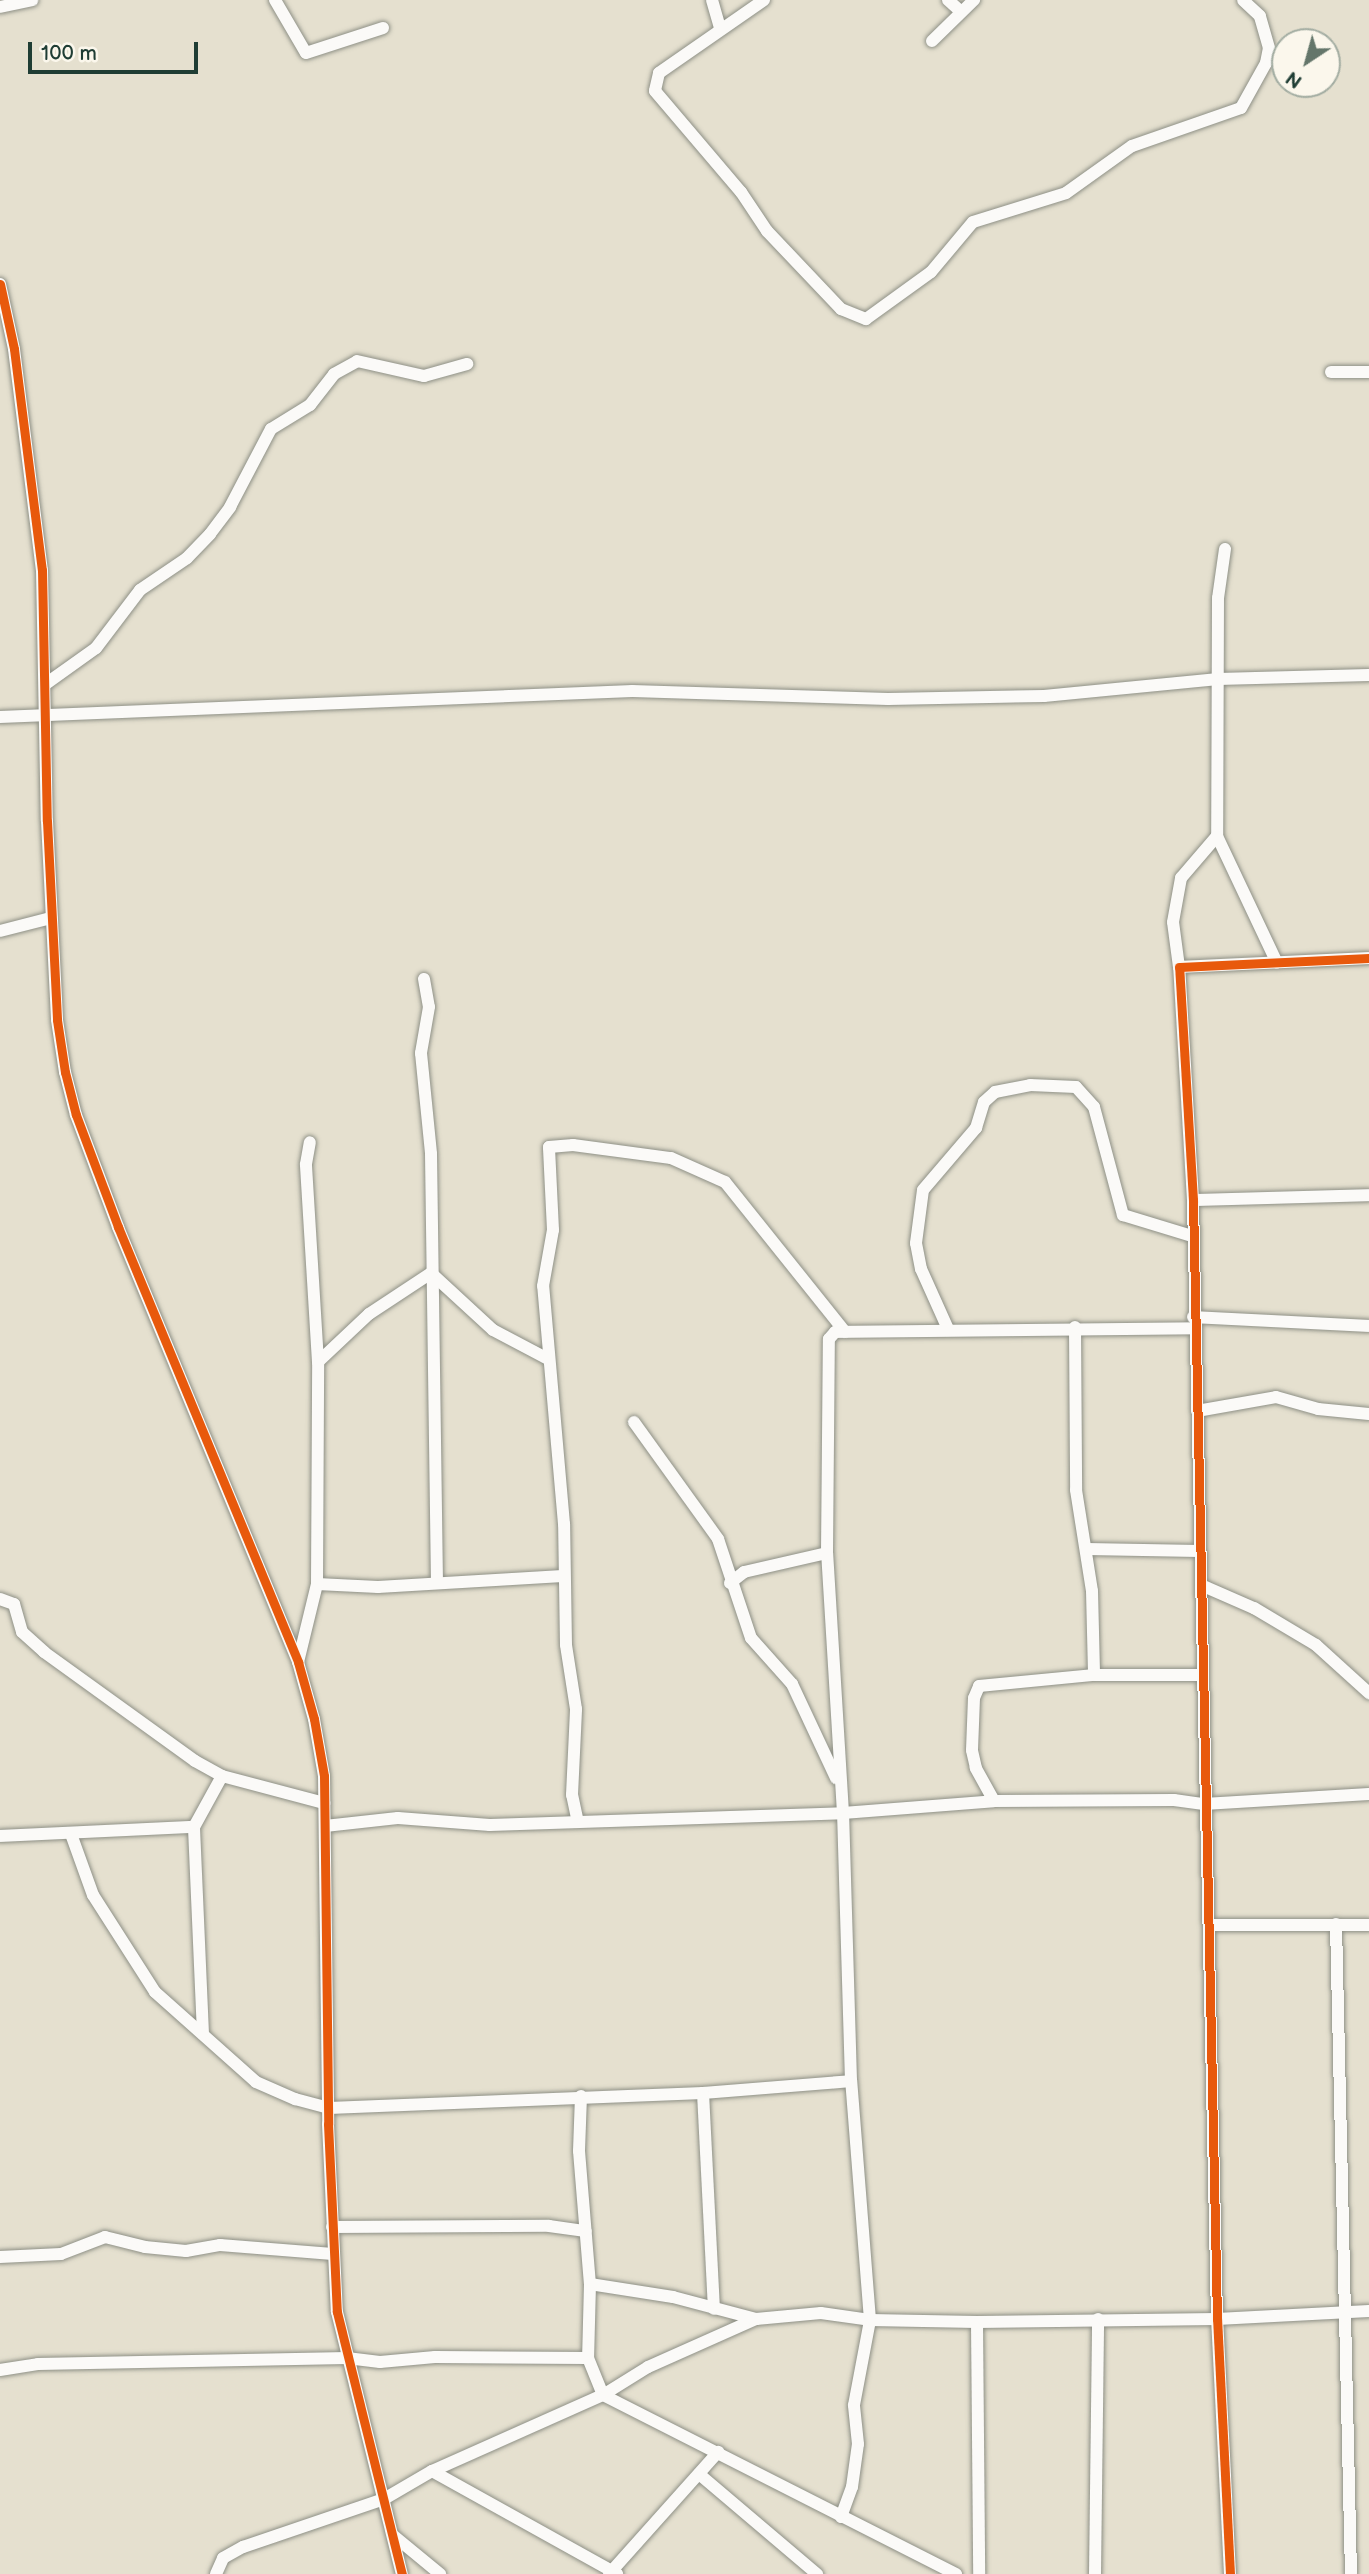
<!DOCTYPE html>
<style>
body{margin:0}
#map{position:relative;width:1369px;height:2574px;overflow:hidden;background:#e5e0cf;font-family:"Balsamiq Sans",sans-serif}
div>[style]{position:absolute}
.roads{filter:drop-shadow(0 0 2px #8e9086) drop-shadow(0 0 2px #8e9086)}
.minor>*{height:12px;margin:-6px;padding:0 6px;transform-origin:6px;border-radius:6px;background:#fbfaf8}
.cycleway>*{height:9px;margin:-4.5px;padding:0 4.5px;transform-origin:4.5px;border-radius:4.5px;background:#e8590c}
span{translate:-50% -50%;white-space:nowrap;text-align:center;line-height:1.15;-webkit-text-stroke:6px #fbf7ec;paint-order:stroke}
.north{position:absolute;left:1271px;top:28px;width:70px;height:70px;box-sizing:border-box;background:#fbf7ec;border:2px solid #a3ada2;border-radius:50%;rotate:216deg;font-size:19px;font-weight:700;line-height:28px;text-align:center;color:#1f3d34}
.north::after{content:'';display:block;margin:auto;width:24px;height:32px;background:#64766a;clip-path:polygon(50% 0,100% 100%,50% 72%,0 100%)}
.scale{position:absolute;left:28px;top:42px;width:170px;height:32px;box-sizing:border-box;border:4px solid #1f3d34;border-top:0;padding-left:9px;font-size:21px;line-height:24px;white-space:nowrap;color:#1f3d34;-webkit-text-stroke:5px #fbf7ec;paint-order:stroke}
</style>
<div id="map">
<div class="roads">
<div class="minor">
<i style="left:275px;top:0;width:61px;rotate:59.7deg"></i>
<i style="left:306px;top:53px;width:81px;rotate:-18deg"></i>
<i style="left:712px;top:0;width:29px;rotate:74deg"></i>
<i style="left:764px;top:0;width:128px;rotate:145.2deg"></i>
<i style="left:659px;top:73px;width:18px;rotate:103deg"></i>
<i style="left:655px;top:91px;width:133px;rotate:49.6deg"></i>
<i style="left:741px;top:192px;width:47px;rotate:56.3deg"></i>
<i style="left:767px;top:231px;width:108px;rotate:46.5deg"></i>
<i style="left:841px;top:309px;width:27px;rotate:22deg"></i>
<i style="left:866px;top:319px;width:80px;rotate:-35.9deg"></i>
<i style="left:931px;top:272px;width:65px;rotate:-50deg"></i>
<i style="left:973px;top:222px;width:97px;rotate:-17.3deg"></i>
<i style="left:1066px;top:193px;width:81px;rotate:-35.5deg"></i>
<i style="left:1132px;top:146px;width:115px;rotate:-19.2deg"></i>
<i style="left:1241px;top:108px;width:51px;rotate:-60.9deg"></i>
<i style="left:1266px;top:63px;width:15px;rotate:-79deg"></i>
<i style="left:1269px;top:48px;width:33px;rotate:-106deg"></i>
<i style="left:1260px;top:16px;width:23px;rotate:-137deg"></i>
<i style="left:948px;top:0;width:15px;rotate:42deg"></i>
<i style="left:0;top:7px;width:33px;rotate:-12deg"></i>
<i style="left:932px;top:41px;width:59px;rotate:-44.3deg"></i>
<i style="left:0;top:284px;width:66px;rotate:77.8deg"></i>
<i style="left:14px;top:349px;width:223px;rotate:82.8deg"></i>
<i style="left:42px;top:570px;width:251px;rotate:88.9deg"></i>
<i style="left:47px;top:821px;width:199px;rotate:87.1deg"></i>
<i style="left:57px;top:1020px;width:53px;rotate:81.3deg"></i>
<i style="left:65px;top:1072px;width:44px;rotate:75.7deg"></i>
<i style="left:76px;top:1115px;width:120px;rotate:69.4deg"></i>
<i style="left:118px;top:1227px;width:471px;rotate:67.5deg"></i>
<i style="left:298px;top:1662px;width:59px;rotate:74.3deg"></i>
<i style="left:314px;top:1719px;width:58px;rotate:80deg"></i>
<i style="left:324px;top:1776px;width:348px;rotate:89.3deg"></i>
<i style="left:328px;top:2124px;width:188px;rotate:87.3deg"></i>
<i style="left:337px;top:2312px;width:270px;rotate:76.1deg"></i>
<i style="left:1331px;top:372px;width:38px"></i>
<i style="left:1225px;top:549px;width:49px;rotate:98.1deg"></i>
<i style="left:1218px;top:598px;width:238px;rotate:90.2deg"></i>
<i style="left:1217px;top:836px;width:140px;rotate:64.7deg"></i>
<i style="left:47px;top:683px;width:60px;rotate:-35.5deg"></i>
<i style="left:96px;top:648px;width:73px;rotate:-52.8deg"></i>
<i style="left:140px;top:590px;width:57px;rotate:-34.2deg"></i>
<i style="left:187px;top:558px;width:33px;rotate:-46deg"></i>
<i style="left:210px;top:534px;width:34px;rotate:-53deg"></i>
<i style="left:230px;top:507px;width:88px;rotate:-62.3deg"></i>
<i style="left:271px;top:429px;width:46px;rotate:-31.6deg"></i>
<i style="left:310px;top:405px;width:39px;rotate:-52deg"></i>
<i style="left:334px;top:374px;width:26px;rotate:-29deg"></i>
<i style="left:357px;top:361px;width:69px;rotate:12.6deg"></i>
<i style="left:424px;top:376px;width:45px;rotate:-15.6deg"></i>
<i style="left:0;top:717px;width:633px;rotate:-2.36deg"></i>
<i style="left:632px;top:691px;width:256px;rotate:1.8deg"></i>
<i style="left:888px;top:699px;width:156px;rotate:-1.1deg"></i>
<i style="left:1044px;top:696px;width:175px;rotate:-5.6deg"></i>
<i style="left:1218px;top:679px;width:151px;rotate:-1.5deg"></i>
<i style="left:0;top:931px;width:53px;rotate:-14.3deg"></i>
<i style="left:1179px;top:967px;width:45px;rotate:-97.6deg"></i>
<i style="left:1173px;top:922px;width:45px;rotate:-79.7deg"></i>
<i style="left:1181px;top:878px;width:55px;rotate:-49.4deg"></i>
<i style="left:424px;top:979px;width:28px;rotate:80deg"></i>
<i style="left:429px;top:1007px;width:47px;rotate:99.9deg"></i>
<i style="left:421px;top:1053px;width:101px;rotate:84.3deg"></i>
<i style="left:431px;top:1154px;width:427px;rotate:89.2deg"></i>
<i style="left:1193px;top:1200px;width:176px;rotate:-1.6deg"></i>
<i style="left:431px;top:1273px;width:84px;rotate:42.6deg"></i>
<i style="left:493px;top:1330px;width:60px;rotate:27.8deg"></i>
<i style="left:1193px;top:1317px;width:176px;rotate:2.9deg"></i>
<i style="left:1075px;top:1327px;width:163px;rotate:89.6deg"></i>
<i style="left:1076px;top:1490px;width:102px;rotate:81deg"></i>
<i style="left:1092px;top:1591px;width:84px;rotate:88.6deg"></i>
<i style="left:948px;top:1329px;width:66px;rotate:-114.2deg"></i>
<i style="left:921px;top:1269px;width:26px;rotate:-101deg"></i>
<i style="left:916px;top:1243px;width:53px;rotate:-82.5deg"></i>
<i style="left:923px;top:1190px;width:82px;rotate:-49.5deg"></i>
<i style="left:976px;top:1128px;width:27px;rotate:-73deg"></i>
<i style="left:984px;top:1102px;width:15px;rotate:-42deg"></i>
<i style="left:995px;top:1092px;width:36px;rotate:-11deg"></i>
<i style="left:1030px;top:1085px;width:46px;rotate:2.5deg"></i>
<i style="left:1076px;top:1087px;width:27px;rotate:48deg"></i>
<i style="left:1094px;top:1107px;width:112px;rotate:75deg"></i>
<i style="left:1123px;top:1215px;width:72px;rotate:16.9deg"></i>
<i style="left:318px;top:1362px;width:70px;rotate:-43.3deg"></i>
<i style="left:369px;top:1314px;width:74px;rotate:-33.5deg"></i>
<i style="left:1197px;top:1411px;width:80px;rotate:-10deg"></i>
<i style="left:1276px;top:1397px;width:44px;rotate:15.9deg"></i>
<i style="left:1318px;top:1409px;width:51px;rotate:5.6deg"></i>
<i style="left:634px;top:1422px;width:144px;rotate:54.3deg"></i>
<i style="left:718px;top:1539px;width:104px;rotate:71.6deg"></i>
<i style="left:751px;top:1638px;width:62px;rotate:48.3deg"></i>
<i style="left:792px;top:1684px;width:104px;rotate:64.9deg"></i>
<i style="left:1087px;top:1549px;width:112px;rotate:1deg"></i>
<i style="left:730px;top:1583px;width:18px;rotate:-38deg"></i>
<i style="left:744px;top:1572px;width:85px;rotate:-12.9deg"></i>
<i style="left:317px;top:1584px;width:61px;rotate:2.8deg"></i>
<i style="left:378px;top:1587px;width:185px;rotate:-3.4deg"></i>
<i style="left:1201px;top:1585px;width:58px;rotate:23.5deg"></i>
<i style="left:1254px;top:1608px;width:72px;rotate:30.8deg"></i>
<i style="left:1316px;top:1645px;width:72px;rotate:42.2deg"></i>
<i style="left:0;top:1599px;width:15px;rotate:20deg"></i>
<i style="left:14px;top:1604px;width:29px;rotate:74deg"></i>
<i style="left:22px;top:1632px;width:30px;rotate:42deg"></i>
<i style="left:44px;top:1652px;width:186px;rotate:35.8deg"></i>
<i style="left:195px;top:1761px;width:31px;rotate:29deg"></i>
<i style="left:222px;top:1776px;width:106px;rotate:14.8deg"></i>
<i style="left:298px;top:1662px;width:80px;rotate:-76.3deg"></i>
<i style="left:317px;top:1584px;width:222px;rotate:-89.7deg"></i>
<i style="left:318px;top:1362px;width:198px;rotate:-93.5deg"></i>
<i style="left:306px;top:1164px;width:22px;rotate:-80deg"></i>
<i style="left:994px;top:1801px;width:38px;rotate:-119deg"></i>
<i style="left:976px;top:1768px;width:18px;rotate:-103deg"></i>
<i style="left:972px;top:1750px;width:52px;rotate:-87.8deg"></i>
<i style="left:974px;top:1698px;width:13px;rotate:-67deg"></i>
<i style="left:979px;top:1686px;width:116px;rotate:-5.5deg"></i>
<i style="left:1094px;top:1675px;width:107px"></i>
<i style="left:577px;top:1818px;width:24px;rotate:-102deg"></i>
<i style="left:572px;top:1795px;width:86px;rotate:-87.3deg"></i>
<i style="left:576px;top:1709px;width:65px;rotate:-98.9deg"></i>
<i style="left:566px;top:1645px;width:121px;rotate:-90.9deg"></i>
<i style="left:564px;top:1524px;width:239px;rotate:-95deg"></i>
<i style="left:543px;top:1286px;width:57px;rotate:-79.9deg"></i>
<i style="left:553px;top:1230px;width:83px;rotate:-92.8deg"></i>
<i style="left:549px;top:1147px;width:24px;rotate:-5deg"></i>
<i style="left:573px;top:1145px;width:99px;rotate:7.6deg"></i>
<i style="left:671px;top:1158px;width:59px;rotate:24deg"></i>
<i style="left:725px;top:1182px;width:192px;rotate:51.3deg"></i>
<i style="left:325px;top:1826px;width:73px;rotate:-6.3deg"></i>
<i style="left:398px;top:1818px;width:92px;rotate:4.4deg"></i>
<i style="left:490px;top:1825px;width:353px;rotate:-1.9deg"></i>
<i style="left:843px;top:1813px;width:151px;rotate:-4.5deg"></i>
<i style="left:994px;top:1801px;width:180px;rotate:-0.3deg"></i>
<i style="left:1174px;top:1800px;width:30px;rotate:8deg"></i>
<i style="left:1204px;top:1804px;width:165px;rotate:-3.5deg"></i>
<i style="left:71px;top:1834px;width:65px;rotate:70.2deg"></i>
<i style="left:93px;top:1895px;width:115px;rotate:57.4deg"></i>
<i style="left:155px;top:1992px;width:135px;rotate:41.7deg"></i>
<i style="left:256px;top:2082px;width:43px;rotate:23.6deg"></i>
<i style="left:295px;top:2099px;width:35px;rotate:15deg"></i>
<i style="left:329px;top:2108px;width:374px;rotate:-2.3deg"></i>
<i style="left:703px;top:2093px;width:148px;rotate:-4.6deg"></i>
<i style="left:0;top:1836px;width:194px;rotate:-2.7deg"></i>
<i style="left:1336px;top:1924px;width:650px;rotate:88.68deg"></i>
<i style="left:1212px;top:1925px;width:157px"></i>
<i style="left:203px;top:2034px;width:207px;rotate:-92.5deg"></i>
<i style="left:194px;top:1827px;width:58px;rotate:-61.2deg"></i>
<i style="left:703px;top:2093px;width:216px;rotate:87.1deg"></i>
<i style="left:581px;top:2096px;width:55px;rotate:92.1deg"></i>
<i style="left:579px;top:2151px;width:133px;rotate:85.3deg"></i>
<i style="left:590px;top:2284px;width:74px;rotate:91.5deg"></i>
<i style="left:588px;top:2358px;width:40px;rotate:68deg"></i>
<i style="left:603px;top:2395px;width:53px;rotate:-31.9deg"></i>
<i style="left:648px;top:2367px;width:118px;rotate:-24deg"></i>
<i style="left:756px;top:2319px;width:65px;rotate:-5.3deg"></i>
<i style="left:821px;top:2313px;width:49px;rotate:8.1deg"></i>
<i style="left:870px;top:2320px;width:107px;rotate:1.1deg"></i>
<i style="left:977px;top:2322px;width:240px;rotate:-0.7deg"></i>
<i style="left:1217px;top:2319px;width:152px;rotate:-3deg"></i>
<i style="left:332px;top:2227px;width:217px;rotate:-0.3deg"></i>
<i style="left:549px;top:2226px;width:37px;rotate:8deg"></i>
<i style="left:0;top:2257px;width:61px;rotate:-2.8deg"></i>
<i style="left:61px;top:2254px;width:47px;rotate:-21.1deg"></i>
<i style="left:105px;top:2237px;width:41px;rotate:14deg"></i>
<i style="left:145px;top:2247px;width:41px;rotate:5.6deg"></i>
<i style="left:186px;top:2251px;width:35px;rotate:-10deg"></i>
<i style="left:220px;top:2245px;width:113px;rotate:4.6deg"></i>
<i style="left:590px;top:2284px;width:84px;rotate:8.9deg"></i>
<i style="left:673px;top:2297px;width:86px;rotate:14.8deg"></i>
<i style="left:977px;top:2322px;width:252px;rotate:89.5deg"></i>
<i style="left:0;top:2370px;width:38px;rotate:-9deg"></i>
<i style="left:38px;top:2364px;width:309px;rotate:-1.1deg"></i>
<i style="left:347px;top:2358px;width:33px;rotate:7deg"></i>
<i style="left:380px;top:2362px;width:55px;rotate:-5.2deg"></i>
<i style="left:435px;top:2357px;width:153px;rotate:0.4deg"></i>
<i style="left:432px;top:2471px;width:212px;rotate:29.1deg"></i>
<i style="left:699px;top:2474px;width:155px;rotate:40.3deg"></i>
<i style="left:841px;top:2517px;width:32px;rotate:-70deg"></i>
<i style="left:852px;top:2487px;width:43px;rotate:-82.1deg"></i>
<i style="left:858px;top:2444px;width:39px;rotate:-96deg"></i>
<i style="left:854px;top:2405px;width:86px;rotate:-79.3deg"></i>
<i style="left:870px;top:2320px;width:240px;rotate:-94.5deg"></i>
<i style="left:851px;top:2081px;width:268px;rotate:-91.7deg"></i>
<i style="left:843px;top:1813px;width:260px;rotate:-93.5deg"></i>
<i style="left:827px;top:1553px;width:214px;rotate:-89.5deg"></i>
<i style="left:829px;top:1339px;width:9px;rotate:-49deg"></i>
<i style="left:835px;top:1332px;width:358px;rotate:-0.6deg"></i>
<i style="left:394px;top:2536px;width:60px;rotate:39.6deg"></i>
<i style="left:216px;top:2574px;width:17px;rotate:-66deg"></i>
<i style="left:223px;top:2558px;width:23px;rotate:-29deg"></i>
<i style="left:243px;top:2547px;width:149px;rotate:-18.8deg"></i>
<i style="left:384px;top:2499px;width:56px;rotate:-30.3deg"></i>
<i style="left:432px;top:2471px;width:187px;rotate:-24deg"></i>
<i style="left:603px;top:2395px;width:396px;rotate:26.9deg"></i>
<i style="left:609px;top:2574px;width:164px;rotate:-48.2deg"></i>
<i style="left:1095px;top:2574px;width:255px;rotate:-89.3deg"></i>
<i style="left:1230px;top:2574px;width:255px;rotate:-92.9deg"></i>
<i style="left:1217px;top:2319px;width:1119px;rotate:-91.23deg"></i>
<i style="left:1193px;top:1200px;width:233px;rotate:-93.4deg"></i>
<i style="left:1179px;top:967px;width:190px;rotate:-2.7deg"></i>
</div>
</div>
<div class="cycleway">
<i style="left:0;top:284px;width:66px;rotate:77.8deg"></i>
<i style="left:14px;top:349px;width:223px;rotate:82.8deg"></i>
<i style="left:42px;top:570px;width:251px;rotate:88.9deg"></i>
<i style="left:47px;top:821px;width:199px;rotate:87.1deg"></i>
<i style="left:57px;top:1020px;width:53px;rotate:81.3deg"></i>
<i style="left:65px;top:1072px;width:44px;rotate:75.7deg"></i>
<i style="left:76px;top:1115px;width:120px;rotate:69.4deg"></i>
<i style="left:118px;top:1227px;width:471px;rotate:67.5deg"></i>
<i style="left:298px;top:1662px;width:59px;rotate:74.3deg"></i>
<i style="left:314px;top:1719px;width:58px;rotate:80deg"></i>
<i style="left:324px;top:1776px;width:348px;rotate:89.3deg"></i>
<i style="left:328px;top:2124px;width:188px;rotate:87.3deg"></i>
<i style="left:337px;top:2312px;width:270px;rotate:76.1deg"></i>
<i style="left:1230px;top:2574px;width:255px;rotate:-92.9deg"></i>
<i style="left:1217px;top:2319px;width:1119px;rotate:-91.23deg"></i>
<i style="left:1193px;top:1200px;width:233px;rotate:-93.4deg"></i>
<i style="left:1179px;top:967px;width:190px;rotate:-2.7deg"></i>
</div>
<div class="north">N</div>
<div class="scale">100 m</div>
</div>
